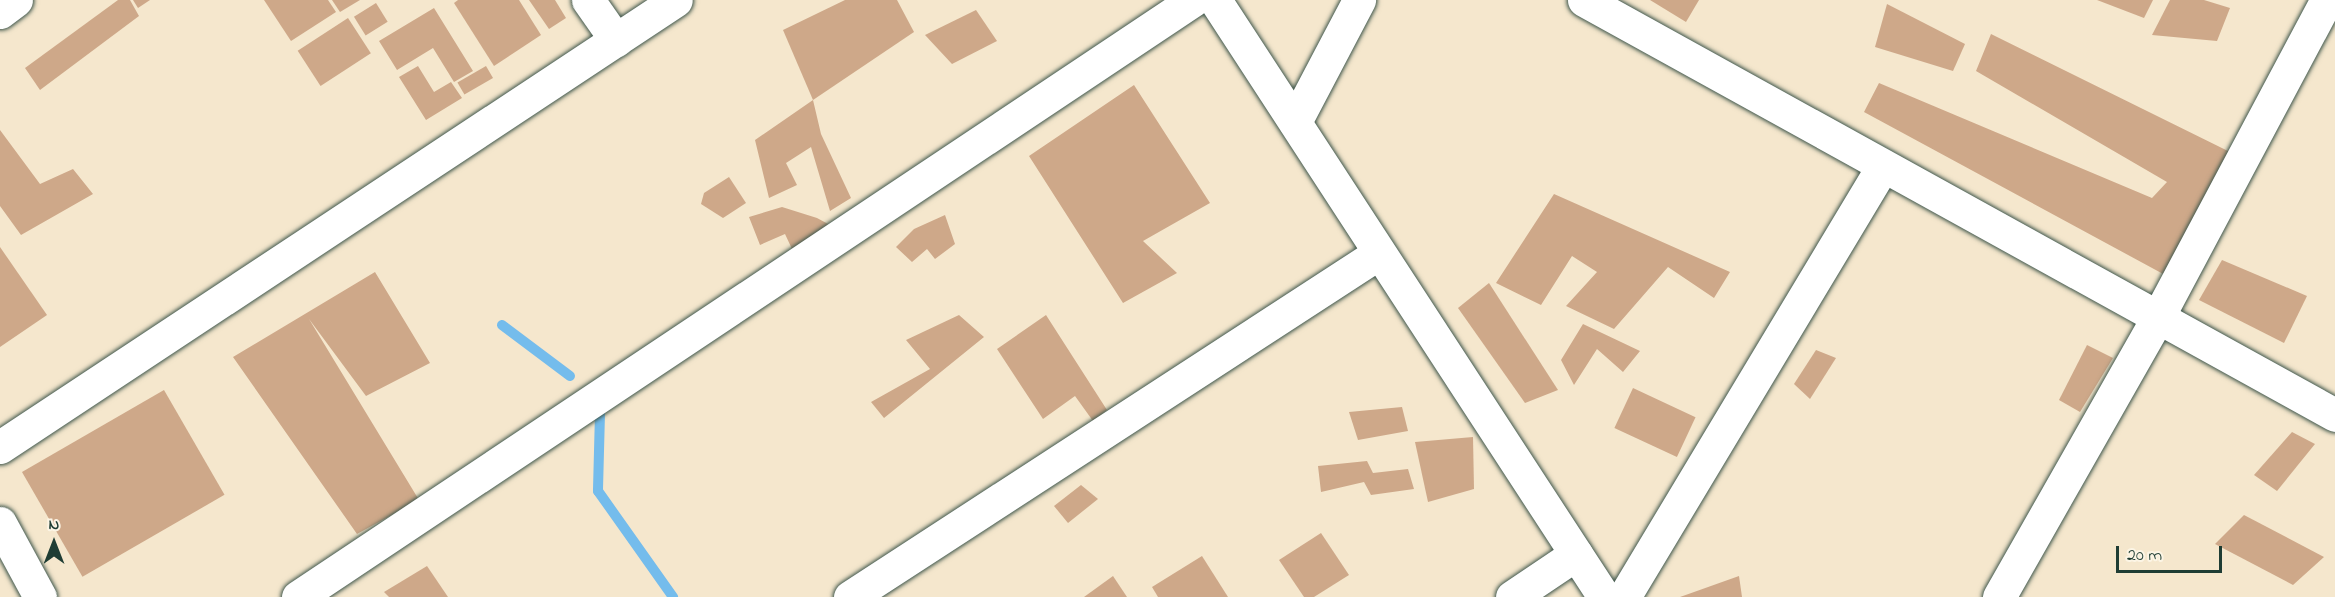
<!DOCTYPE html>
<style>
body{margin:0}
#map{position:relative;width:2335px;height:597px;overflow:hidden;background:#f5e7cd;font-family:"Indie Flower",sans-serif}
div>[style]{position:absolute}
.stream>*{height:10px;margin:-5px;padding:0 5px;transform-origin:5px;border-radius:5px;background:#74bcec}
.building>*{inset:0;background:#cea889;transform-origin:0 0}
.roads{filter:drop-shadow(0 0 2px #3f564b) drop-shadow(0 0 2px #3f564b)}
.minor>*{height:33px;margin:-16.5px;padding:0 16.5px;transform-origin:16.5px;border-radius:16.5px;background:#fff}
span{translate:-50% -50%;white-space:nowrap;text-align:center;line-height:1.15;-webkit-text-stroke:4.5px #fcf5e5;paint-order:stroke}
.north{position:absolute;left:24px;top:513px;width:60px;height:60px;-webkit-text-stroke:4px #fcf5e5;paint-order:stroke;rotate:0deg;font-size:16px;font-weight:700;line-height:24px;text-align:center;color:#1f3d34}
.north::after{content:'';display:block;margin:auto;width:21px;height:27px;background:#1f3d34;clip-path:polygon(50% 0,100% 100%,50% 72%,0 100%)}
.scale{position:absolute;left:2116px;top:546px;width:106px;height:27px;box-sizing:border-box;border:3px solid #1f3d34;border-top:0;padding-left:8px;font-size:18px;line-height:21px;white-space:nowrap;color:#1f3d34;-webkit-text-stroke:4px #fcf5e5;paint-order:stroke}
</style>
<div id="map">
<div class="stream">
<i style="left:502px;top:325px;width:85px;rotate:36.9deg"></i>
<i style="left:600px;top:413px;width:78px;rotate:91.5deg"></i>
<i style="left:598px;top:491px;width:130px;rotate:54.7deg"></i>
</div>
<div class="building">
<i style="clip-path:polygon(118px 0,130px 0,139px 16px,40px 90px,25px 68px)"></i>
<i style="clip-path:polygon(133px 0,150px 0,138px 8px)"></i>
<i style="clip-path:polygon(264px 0,328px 0,336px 12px,291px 41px)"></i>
<i style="clip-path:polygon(332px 0,360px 0,340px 12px)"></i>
<i style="clip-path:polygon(458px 0,519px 0,541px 35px,494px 66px,454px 3px)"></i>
<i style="clip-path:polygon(529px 0,555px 0,566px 18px,549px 29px)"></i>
<i style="clip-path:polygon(845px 0,897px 0,914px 32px,813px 100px,783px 30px)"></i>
<i style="clip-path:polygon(1650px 0,1699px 0,1686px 22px)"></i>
<i style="clip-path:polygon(2097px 0,2153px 0,2144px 18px)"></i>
<i style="clip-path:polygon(2170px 0,2204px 0,2230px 8px,2217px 41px,2152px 35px)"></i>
<i style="left:376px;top:3px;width:22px;height:26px;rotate:58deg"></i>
<i style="clip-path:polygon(1887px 4px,1965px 44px,1953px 71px,1875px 47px)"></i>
<i style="clip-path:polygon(434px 8px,473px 71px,454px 82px,433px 48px,397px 70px,379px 41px)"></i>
<i style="clip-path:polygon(976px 10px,997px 41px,952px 64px,925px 35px)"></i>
<i style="left:348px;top:18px;width:42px;height:60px;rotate:57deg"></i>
<i style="clip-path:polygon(1991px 34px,2230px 152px,2165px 275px,1864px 112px,1879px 83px,2152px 198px,2167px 182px,1976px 71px)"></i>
<i style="clip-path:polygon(418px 66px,434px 92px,451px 82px,462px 98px,426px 120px,399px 77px)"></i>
<i style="left:486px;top:66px;width:14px;height:33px;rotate:60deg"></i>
<i style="clip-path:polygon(1134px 85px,1210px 203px,1143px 241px,1177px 273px,1123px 303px,1029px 156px)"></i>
<i style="clip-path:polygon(813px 100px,821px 134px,851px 198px,830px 211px,811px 147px,786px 163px,797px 185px,769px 198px,755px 140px)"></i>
<i style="clip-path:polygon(0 130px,40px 184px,73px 169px,93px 194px,21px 235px,0 206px)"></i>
<i style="clip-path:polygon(729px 177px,746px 203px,723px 218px,701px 204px,704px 193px)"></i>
<i style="clip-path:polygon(1554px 194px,1730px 272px,1714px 298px,1668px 267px,1614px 329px,1566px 306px,1597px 272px,1572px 256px,1541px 305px,1496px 283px)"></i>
<i style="clip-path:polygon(782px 207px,817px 218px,830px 225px,792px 249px,785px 234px,760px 245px,749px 217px)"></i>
<i style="clip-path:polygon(945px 215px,955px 244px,935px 259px,927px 249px,912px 262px,896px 247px,914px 229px)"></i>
<i style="clip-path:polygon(0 247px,47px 315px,0 347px)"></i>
<i style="clip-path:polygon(2222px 260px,2307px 296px,2284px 343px,2199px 300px)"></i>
<i style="clip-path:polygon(375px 272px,430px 363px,366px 396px,309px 319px,419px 500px,357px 534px,233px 357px)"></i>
<i style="clip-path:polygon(1489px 283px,1558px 390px,1525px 403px,1458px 308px)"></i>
<i style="clip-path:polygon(959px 315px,984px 337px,884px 418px,871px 402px,930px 369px,906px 340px)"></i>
<i style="clip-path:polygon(1046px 315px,1107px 410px,1093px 421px,1075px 396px,1043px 419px,997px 349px)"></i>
<i style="clip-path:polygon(1583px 324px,1640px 351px,1623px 372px,1597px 349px,1574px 385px,1561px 360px)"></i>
<i style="clip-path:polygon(2087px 345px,2113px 358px,2080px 412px,2059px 400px)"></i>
<i style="clip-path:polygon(1816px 350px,1836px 358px,1810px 399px,1794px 384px)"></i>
<i style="left:1633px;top:388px;width:69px;height:44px;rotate:25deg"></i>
<i style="left:164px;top:390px;width:121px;height:164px;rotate:60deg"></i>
<i style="clip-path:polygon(1402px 407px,1408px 431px,1358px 440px,1349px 412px)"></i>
<i style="clip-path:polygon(2292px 432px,2315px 444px,2277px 491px,2254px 475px)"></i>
<i style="clip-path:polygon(1473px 437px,1474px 489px,1428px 502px,1415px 442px)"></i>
<i style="clip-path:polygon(1367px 461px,1373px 473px,1408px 469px,1414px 489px,1371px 495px,1364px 482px,1321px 492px,1318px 466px)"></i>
<i style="clip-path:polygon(1081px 485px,1098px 499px,1068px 523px,1054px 506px)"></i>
<i style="clip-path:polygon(2244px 515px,2324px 557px,2293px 585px,2215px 544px)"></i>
<i style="clip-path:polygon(1321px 533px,1349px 575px,1314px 597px,1304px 597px,1279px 560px)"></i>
<i style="clip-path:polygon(1202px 556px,1228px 597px,1158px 597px,1152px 587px)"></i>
<i style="clip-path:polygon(427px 566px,448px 597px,389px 597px,384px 592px)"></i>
<i style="clip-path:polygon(1113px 576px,1127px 597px,1084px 597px)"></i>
<i style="clip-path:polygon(1739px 576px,1742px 597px,1680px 597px)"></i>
</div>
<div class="roads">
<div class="minor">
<i style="left:588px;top:0;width:49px;rotate:55deg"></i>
<i style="left:1215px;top:0;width:713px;rotate:56.91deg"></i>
<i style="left:1584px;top:0;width:858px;rotate:28.92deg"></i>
<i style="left:0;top:12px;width:20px;rotate:-37deg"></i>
<i style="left:1295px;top:122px;width:138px;rotate:-62.3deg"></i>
<i style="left:0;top:447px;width:810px;rotate:-33.47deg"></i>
<i style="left:0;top:523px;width:84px;rotate:61.6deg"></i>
<i style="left:298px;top:597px;width:1076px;rotate:-33.7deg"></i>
<i style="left:850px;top:597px;width:631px;rotate:-33.04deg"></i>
<i style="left:1512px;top:597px;width:77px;rotate:-33.9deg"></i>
<i style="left:1624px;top:597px;width:503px;rotate:-59deg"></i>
<i style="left:1999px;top:597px;width:322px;rotate:-60.4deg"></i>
<i style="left:2158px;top:317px;width:356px;rotate:-62deg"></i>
</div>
</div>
<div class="north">N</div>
<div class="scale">20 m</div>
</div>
